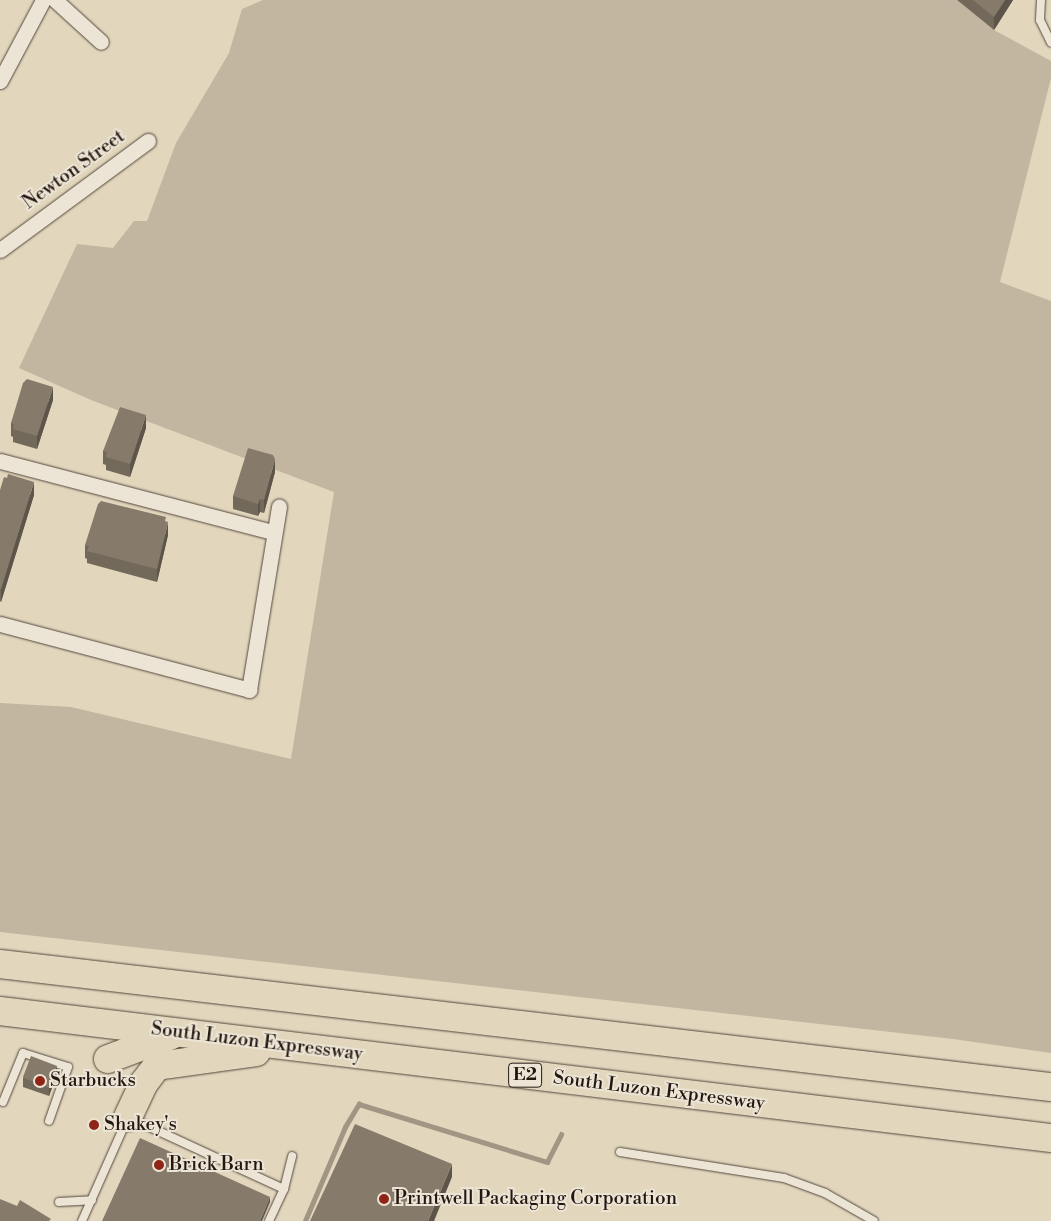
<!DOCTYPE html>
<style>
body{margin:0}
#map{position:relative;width:1051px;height:1221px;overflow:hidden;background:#e2d6bd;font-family:"Libre Bodoni",serif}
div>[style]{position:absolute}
.green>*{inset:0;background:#c2b6a0}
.stream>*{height:4.5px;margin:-2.25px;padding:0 2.25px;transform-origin:2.25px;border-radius:2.25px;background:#a19583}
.roads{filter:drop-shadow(0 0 1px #53473c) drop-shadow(0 0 1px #53473c)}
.service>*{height:8px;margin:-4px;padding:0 4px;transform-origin:4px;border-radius:4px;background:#ece4d4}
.minor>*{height:15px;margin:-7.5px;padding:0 7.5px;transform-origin:7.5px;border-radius:7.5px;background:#ece4d4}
.motorway>*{height:28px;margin:-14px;padding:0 14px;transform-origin:14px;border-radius:14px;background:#e2d6bd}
.wall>*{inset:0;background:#73695b}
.shaded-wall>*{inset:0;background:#5e554a}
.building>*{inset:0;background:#867a6a;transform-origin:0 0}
.dots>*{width:14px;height:14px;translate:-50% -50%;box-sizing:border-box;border:2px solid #ece4d4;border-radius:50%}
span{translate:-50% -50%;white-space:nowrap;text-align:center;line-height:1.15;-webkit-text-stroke:4px #ece4d4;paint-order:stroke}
.shield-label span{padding:1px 4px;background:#ece4d4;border:1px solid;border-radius:4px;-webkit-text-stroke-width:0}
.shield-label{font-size:18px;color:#231711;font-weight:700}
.street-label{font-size:19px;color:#231711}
.poi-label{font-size:19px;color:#231711}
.left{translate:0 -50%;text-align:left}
</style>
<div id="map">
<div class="green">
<i style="clip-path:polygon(263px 0,957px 0,994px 30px,1051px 61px,1051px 78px,1000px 282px,1051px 301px,1051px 1053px,953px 1039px,0 932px,0 703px,71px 707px,291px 759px,334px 492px,91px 400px,19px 368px,77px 244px,113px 248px,134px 221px,147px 221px,176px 143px,229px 53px,242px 9px)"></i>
</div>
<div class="stream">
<i style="left:305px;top:1221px;width:102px;rotate:-66.9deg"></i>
<i style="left:345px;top:1127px;width:27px;rotate:-59deg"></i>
<i style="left:359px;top:1104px;width:197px;rotate:17.1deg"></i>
<i style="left:547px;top:1162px;width:31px;rotate:-63deg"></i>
</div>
<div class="roads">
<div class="service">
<i style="left:1041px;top:0;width:20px;rotate:93deg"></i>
<i style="left:1040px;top:20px;width:25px;rotate:64deg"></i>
<i style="left:3px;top:1102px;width:53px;rotate:-67.8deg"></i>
<i style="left:23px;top:1053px;width:47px;rotate:17.3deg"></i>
<i style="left:68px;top:1067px;width:57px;rotate:109.4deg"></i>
<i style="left:620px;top:1152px;width:166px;rotate:9deg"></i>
<i style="left:784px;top:1178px;width:44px;rotate:20.1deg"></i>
<i style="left:825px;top:1193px;width:56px;rotate:29.7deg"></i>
<i style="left:59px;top:1202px;width:33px;rotate:-3deg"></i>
<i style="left:82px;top:1221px;width:114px;rotate:-66.1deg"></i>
<i style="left:128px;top:1117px;width:172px;rotate:24.8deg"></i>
<i style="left:269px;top:1221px;width:35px;rotate:-65deg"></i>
<i style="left:284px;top:1189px;width:34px;rotate:-76deg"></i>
</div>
<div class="minor">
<i style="left:55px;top:0;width:62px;rotate:42.4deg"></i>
<i style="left:0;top:81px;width:92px;rotate:-62deg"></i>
<i style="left:0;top:250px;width:184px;rotate:-36.4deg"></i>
<i style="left:0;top:461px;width:282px;rotate:14.6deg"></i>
<i style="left:0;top:624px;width:258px;rotate:14.8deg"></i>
<i style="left:249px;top:690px;width:186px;rotate:-80.7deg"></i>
</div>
<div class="motorway">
<i style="left:0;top:964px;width:1058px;rotate:6.68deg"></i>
<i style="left:0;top:1011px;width:1059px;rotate:6.89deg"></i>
<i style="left:108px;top:1059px;width:68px;rotate:-20.6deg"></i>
<i style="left:128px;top:1117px;width:38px;rotate:-65deg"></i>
<i style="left:144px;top:1083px;width:21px;rotate:-53deg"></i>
<i style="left:157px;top:1066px;width:100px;rotate:-8deg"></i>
</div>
</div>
<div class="wall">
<i style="clip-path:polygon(957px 0,1013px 0,994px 30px)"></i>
<i style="clip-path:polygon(53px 400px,37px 449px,13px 442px,13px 437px,11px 436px,11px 423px)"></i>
<i style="clip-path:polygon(146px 428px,130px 477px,106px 470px,106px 465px,103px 464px,103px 451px)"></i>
<i style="clip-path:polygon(275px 472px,264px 513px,260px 512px,258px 516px,233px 509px,233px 496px)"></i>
<i style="clip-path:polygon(0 490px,34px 495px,1px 602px,0 601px)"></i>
<i style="clip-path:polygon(168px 535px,157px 582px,87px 563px,87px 559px,85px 558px,85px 545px)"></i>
<i style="clip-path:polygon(57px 1074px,49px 1096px,23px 1087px,23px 1078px)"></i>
</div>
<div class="shaded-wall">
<i style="clip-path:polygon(1005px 0,1013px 0,994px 30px,994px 17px)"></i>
<i style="clip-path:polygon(53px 387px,53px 400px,37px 449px,37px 436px)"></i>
<i style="clip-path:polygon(146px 415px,146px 428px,130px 477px,130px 464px)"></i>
<i style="clip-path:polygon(275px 459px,275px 472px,264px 513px,264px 500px)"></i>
<i style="clip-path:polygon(34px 482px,34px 495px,1px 602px,1px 589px)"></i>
<i style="clip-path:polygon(260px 499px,260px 512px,258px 516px,258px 504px)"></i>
<i style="clip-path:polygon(168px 522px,168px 535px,157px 582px,157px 569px)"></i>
<i style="clip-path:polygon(57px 1066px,57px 1074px,49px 1096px,49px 1088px)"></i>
<i style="clip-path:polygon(452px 1164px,452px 1177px,434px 1221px,428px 1221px)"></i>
<i style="clip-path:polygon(270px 1197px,270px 1202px,262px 1221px,260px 1221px)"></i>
</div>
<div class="building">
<i style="clip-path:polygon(973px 0,1005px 0,994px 17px)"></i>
<i style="clip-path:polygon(27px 379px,53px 387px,37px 436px,13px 429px,14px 424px,11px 423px,23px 383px)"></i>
<i style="clip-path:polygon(120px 407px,146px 415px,130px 464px,106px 457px,107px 452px,103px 451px)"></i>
<i style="clip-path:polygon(248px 448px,273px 455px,275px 459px,264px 500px,260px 499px,258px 504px,233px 496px)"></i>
<i style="clip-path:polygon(8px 474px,34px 482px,1px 589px,0 589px,0 490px,4px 477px,7px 478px)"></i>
<i style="clip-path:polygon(101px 501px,166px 517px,165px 521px,168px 522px,157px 569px,87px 551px,89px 546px,85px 545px,98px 504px)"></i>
<i style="left:31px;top:1056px;width:28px;height:23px;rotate:21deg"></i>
<i style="clip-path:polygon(355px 1124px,452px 1164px,428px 1221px,310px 1221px)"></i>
<i style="clip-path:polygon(140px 1138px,270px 1197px,260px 1221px,102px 1221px)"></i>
<i style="clip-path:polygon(0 1199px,17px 1206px,20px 1200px,51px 1219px,49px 1221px,0 1221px)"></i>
</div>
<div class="dots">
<i style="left:40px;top:1081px;background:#8f2418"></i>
<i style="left:94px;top:1125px;background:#8f2418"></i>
<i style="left:159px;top:1165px;background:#8f2418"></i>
<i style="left:384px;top:1199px;background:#8f2418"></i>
</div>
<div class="shield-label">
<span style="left:525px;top:1075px">E2</span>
</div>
<div class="street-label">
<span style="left:74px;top:170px;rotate:-36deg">Newton Street</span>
<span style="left:257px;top:1042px;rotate:7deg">South Luzon Expressway</span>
<span style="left:659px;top:1091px;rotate:7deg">South Luzon Expressway</span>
</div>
<div class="poi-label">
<span class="left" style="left:50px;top:1081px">Starbucks</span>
<span class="left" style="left:104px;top:1125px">Shakey's</span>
<span class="left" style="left:169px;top:1165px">Brick Barn</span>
<span class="left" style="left:394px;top:1199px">Printwell Packaging Corporation</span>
</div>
</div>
